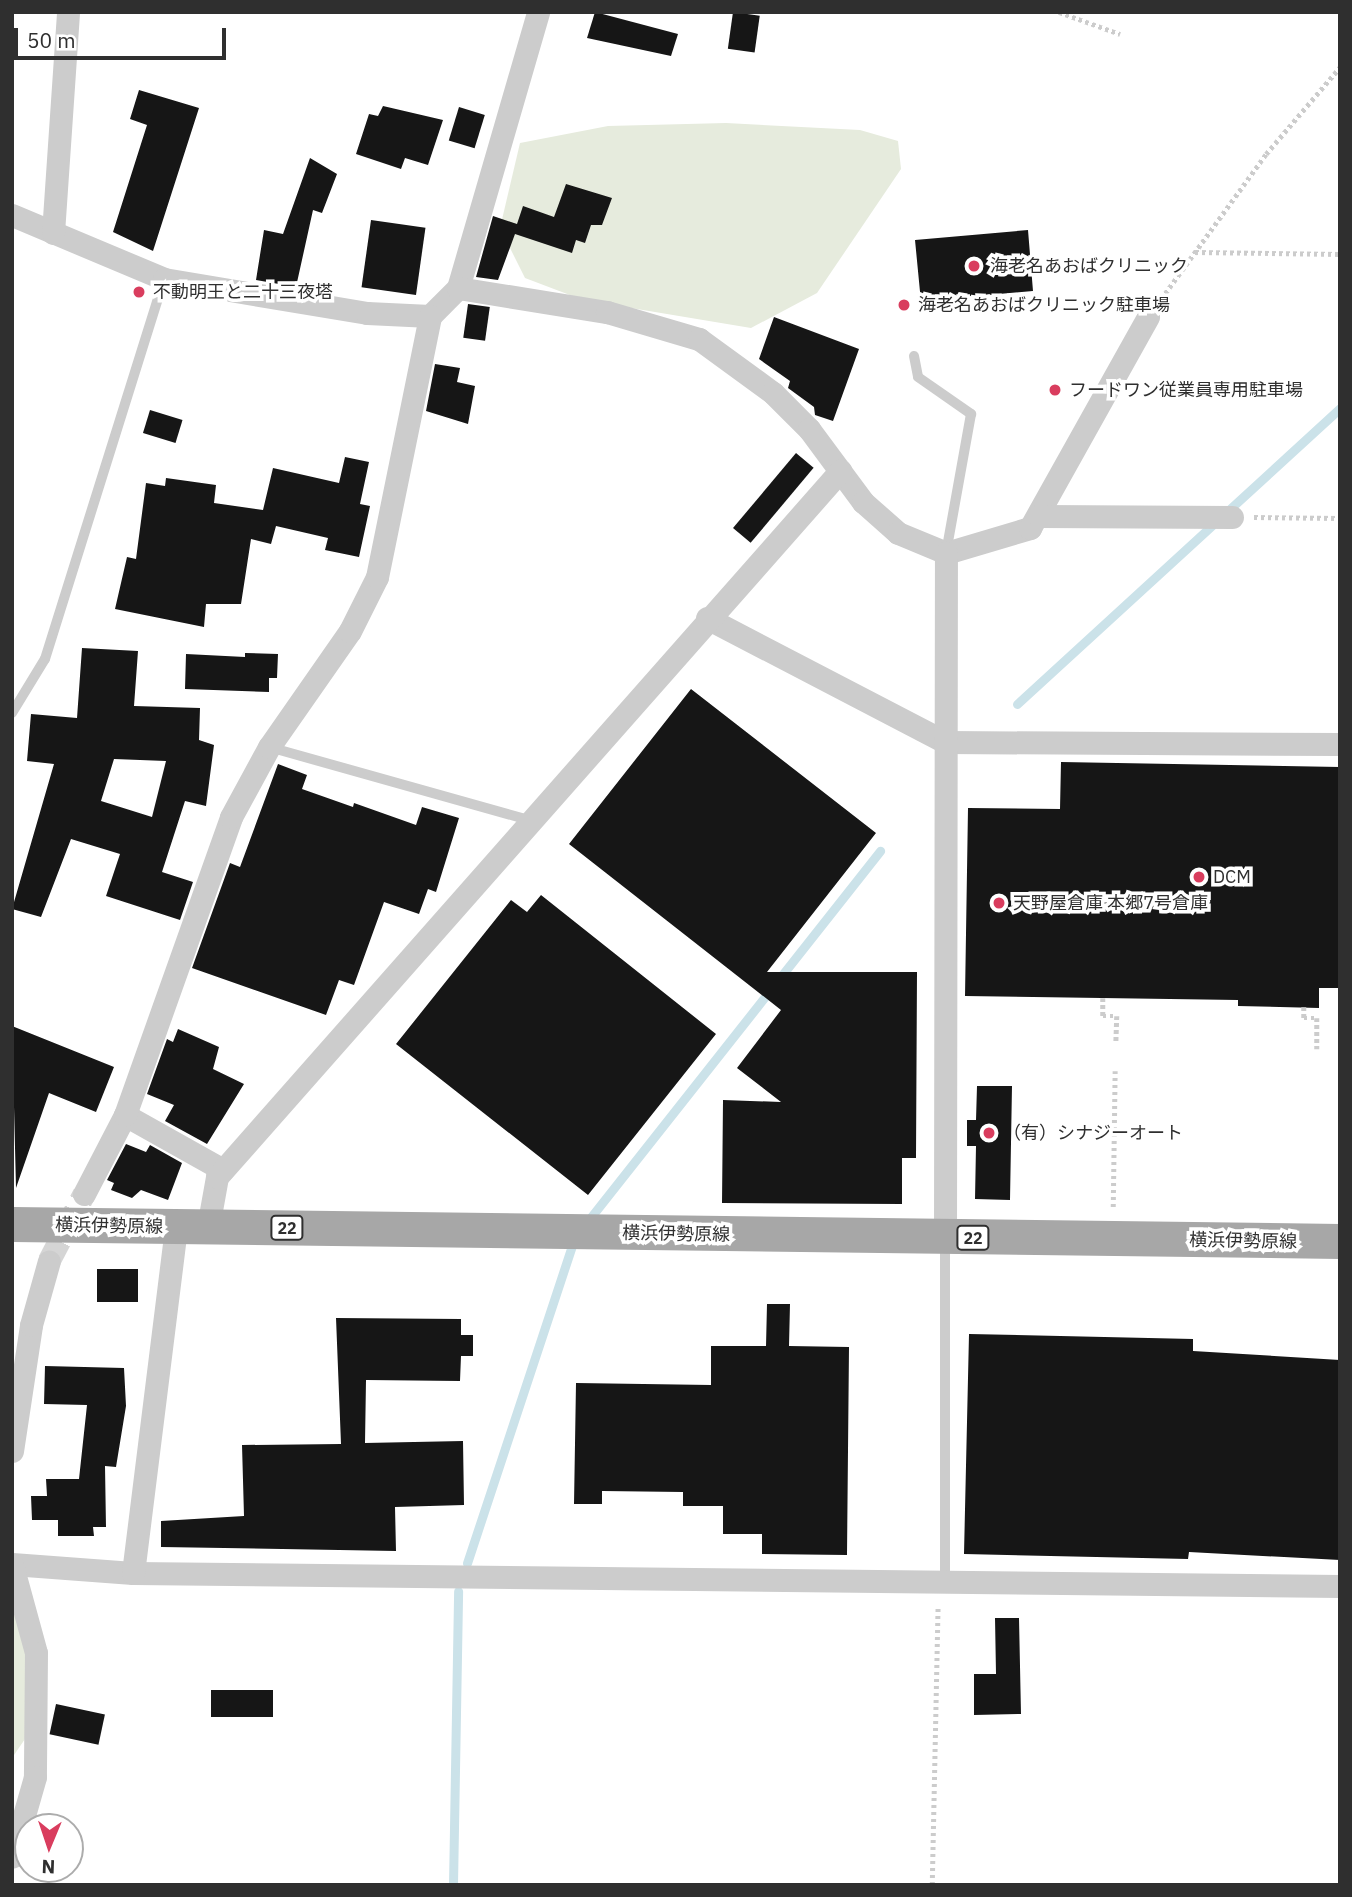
<!DOCTYPE html>
<meta charset="utf-8">
<style>
body{margin:0}
#map{position:relative;width:1352px;height:1897px;overflow:hidden;background:#fff;font-family:"IBM Plex Sans","Noto Sans JP",sans-serif}
div>[style]{position:absolute}
.green>*{inset:0;background:#e6ebdd}
.stream>*{height:9px;margin:-4.5px;padding:0 4.5px;transform-origin:4.5px;border-radius:4.5px;background:#cbe2e9}
.building>*{inset:0;background:#161616;transform-origin:0 0}
.minor-tunnel>*{height:23px;margin-top:-11.5px;transform-origin:0;background:repeating-linear-gradient(90deg,#d5d5d5 0 23px,transparent 0 34px)}
.path>*{height:4.5px;margin-top:-2.25px;transform-origin:0;background:repeating-linear-gradient(90deg,#ccc 0 3.5px,transparent 0 7px)}
.service>*{height:10px;margin:-5px;padding:0 5px;transform-origin:5px;border-radius:5px;background:#ccc}
.minor>*{height:23px;margin:-11.5px;padding:0 11.5px;transform-origin:11.5px;border-radius:11.5px;background:#ccc}
.primary>*{height:35px;margin:-17.5px;padding:0 17.5px;transform-origin:17.5px;border-radius:17.5px;background:#a7a7a7}
.dots>*{width:19px;height:19px;translate:-50% -50%;box-sizing:border-box;border:4px solid #fff;border-radius:50%}
span{translate:-50% -50%;white-space:nowrap;text-align:center;line-height:1.15;-webkit-text-stroke:7px #fff;paint-order:stroke}
.shield-label span{padding:2px 5px;background:#fff;border:2px solid;border-radius:5px;-webkit-text-stroke-width:0}
.shield-label{font-size:16px;color:#2f2f2f;font-weight:700}
.poi-label{font-size:18px;color:#2f2f2f}
.left{translate:0 -50%;text-align:left}
.street-label{font-size:18px;color:#2f2f2f}
.frame{position:absolute;inset:0;border:14px solid #2f2f2f;pointer-events:none}
.north{position:absolute;left:14px;top:1813px;width:70px;height:70px;box-sizing:border-box;background:#fff;border:2px solid #acacac;border-radius:50%;rotate:182deg;font-size:19px;font-weight:700;line-height:28px;text-align:center;color:#2f2f2f}
.north::after{content:'';display:block;margin:auto;width:24px;height:32px;background:#d93d5e;clip-path:polygon(50% 0,100% 100%,50% 72%,0 100%)}
.scale{position:absolute;left:14px;top:28px;width:212px;height:32px;box-sizing:border-box;border:4px solid #2f2f2f;border-top:0;padding-left:9px;font-size:21px;line-height:24px;white-space:nowrap;color:#2f2f2f;-webkit-text-stroke:5px #fff;paint-order:stroke}
</style>
<div id="map">
<div class="green">
<i style="clip-path:polygon(726px 123px,860px 130px,898px 141px,901px 169px,817px 293px,751px 328px,583px 300px,525px 278px,500px 228px,520px 143px,608px 126px)"></i>
<i style="clip-path:polygon(12px 1576px,26px 1625px,27px 1736px,12px 1758px)"></i>
</div>
<div class="stream">
<i style="left:1017px;top:704px;width:438px;rotate:-42.5deg"></i>
<i style="left:587px;top:1222px;width:473px;rotate:-51.7deg"></i>
<i style="left:467px;top:1563px;width:341px;rotate:-71.7deg"></i>
<i style="left:453px;top:1885px;width:294px;rotate:-89deg"></i>
</div>
<div class="building">
<i style="clip-path:polygon(595px 12px,678px 34px,671px 56px,587px 38px)"></i>
<i style="left:733px;top:12px;width:27px;height:37px;rotate:8deg"></i>
<i style="clip-path:polygon(139px 90px,199px 108px,153px 251px,113px 232px,147px 125px,130px 119px)"></i>
<i style="clip-path:polygon(383px 106px,443px 120px,428px 165px,405px 158px,401px 169px,356px 154px,369px 114px,378px 116px)"></i>
<i style="left:459px;top:107px;width:27px;height:35px;rotate:17deg"></i>
<i style="clip-path:polygon(310px 158px,337px 174px,322px 213px,313px 210px,296px 287px,256px 280px,264px 230px,283px 234px)"></i>
<i style="clip-path:polygon(566px 184px,612px 198px,602px 225px,591px 225px,585px 243px,576px 240px,572px 253px,515px 234px,498px 280px,476px 277px,493px 216px,517px 224px,523px 206px,554px 217px)"></i>
<i style="left:371px;top:220px;width:55px;height:68px;rotate:8deg"></i>
<i style="clip-path:polygon(1028px 230px,1033px 291px,966px 297px,968px 308px,941px 310px,941px 300px,921px 302px,915px 240px)"></i>
<i style="left:468px;top:304px;width:22px;height:34px;rotate:8deg"></i>
<i style="clip-path:polygon(774px 317px,859px 349px,833px 421px,815px 415px,814px 407px,788px 388px,790px 381px,759px 359px)"></i>
<i style="clip-path:polygon(435px 364px,460px 368px,457px 382px,475px 386px,468px 424px,426px 411px)"></i>
<i style="left:150px;top:410px;width:34px;height:24px;rotate:17deg"></i>
<i style="left:796px;top:453px;width:23px;height:98px;rotate:40deg"></i>
<i style="clip-path:polygon(345px 457px,369px 462px,360px 504px,370px 506px,359px 557px,325px 550px,328px 538px,276px 526px,271px 544px,251px 539px,241px 604px,206px 604px,204px 627px,115px 609px,127px 557px,136px 559px,146px 483px,165px 486px,166px 478px,216px 485px,214px 503px,263px 510px,273px 468px,339px 483px)"></i>
<i style="clip-path:polygon(evenodd,82px 648px,138px 651px,134px 706px,200px 708px,199px 740px,214px 745px,206px 806px,185px 801px,162px 872px,193px 882px,180px 920px,106px 896px,120px 854px,71px 839px,41px 917px,12px 909px,54px 764px,27px 761px,31px 714px,77px 718px,82px 648px,114px 759px,166px 761px,152px 817px,101px 801px,114px 759px)"></i>
<i style="clip-path:polygon(245px 653px,278px 654px,277px 678px,269px 678px,269px 692px,185px 689px,186px 654px,245px 657px)"></i>
<i style="clip-path:polygon(691px 689px,876px 833px,767px 972px,917px 972px,916px 1158px,902px 1158px,902px 1204px,722px 1203px,723px 1100px,781px 1102px,737px 1068px,781px 1010px,569px 844px)"></i>
<i style="clip-path:polygon(1061px 762px,1340px 767px,1340px 988px,1319px 988px,1319px 1008px,1238px 1006px,1238px 1000px,965px 996px,968px 808px,1060px 809px)"></i>
<i style="clip-path:polygon(278px 764px,307px 775px,302px 789px,353px 807px,354px 803px,416px 825px,422px 807px,459px 818px,436px 892px,428px 889px,419px 914px,384px 902px,354px 985px,339px 980px,326px 1015px,192px 968px,230px 863px,240px 867px)"></i>
<i style="clip-path:polygon(541px 895px,716px 1034px,588px 1195px,396px 1044px,511px 900px,527px 912px)"></i>
<i style="clip-path:polygon(12px 1026px,114px 1067px,96px 1112px,49px 1093px,16px 1188px)"></i>
<i style="clip-path:polygon(178px 1029px,219px 1047px,213px 1069px,244px 1084px,207px 1144px,165px 1121px,174px 1105px,147px 1094px,167px 1039px,173px 1042px)"></i>
<i style="clip-path:polygon(977px 1086px,1012px 1086px,1010px 1200px,975px 1199px,976px 1146px,967px 1146px,967px 1120px,976px 1120px)"></i>
<i style="clip-path:polygon(126px 1144px,146px 1152px,150px 1145px,182px 1163px,168px 1200px,141px 1190px,132px 1198px,111px 1190px,114px 1183px,107px 1180px)"></i>
<i style="left:97px;top:1269px;width:41px;height:33px"></i>
<i style="clip-path:polygon(767px 1304px,790px 1304px,789px 1346px,849px 1347px,847px 1555px,762px 1554px,762px 1534px,723px 1534px,723px 1506px,683px 1506px,683px 1492px,602px 1491px,602px 1504px,574px 1504px,576px 1383px,711px 1385px,711px 1346px,766px 1346px)"></i>
<i style="clip-path:polygon(336px 1318px,461px 1319px,461px 1335px,473px 1335px,473px 1356px,461px 1356px,460px 1381px,366px 1380px,365px 1443px,463px 1441px,464px 1505px,395px 1507px,396px 1551px,161px 1547px,161px 1521px,244px 1516px,242px 1445px,341px 1444px)"></i>
<i style="clip-path:polygon(969px 1334px,1193px 1339px,1193px 1351px,1340px 1360px,1340px 1560px,1189px 1552px,1188px 1559px,964px 1554px)"></i>
<i style="clip-path:polygon(45px 1366px,124px 1368px,126px 1406px,116px 1467px,105px 1466px,106px 1527px,93px 1527px,94px 1536px,58px 1536px,58px 1520px,32px 1520px,31px 1496px,47px 1496px,46px 1479px,79px 1479px,87px 1405px,44px 1404px)"></i>
<i style="clip-path:polygon(995px 1618px,1019px 1618px,1021px 1714px,974px 1715px,974px 1674px,996px 1674px)"></i>
<i style="left:211px;top:1690px;width:62px;height:27px"></i>
<i style="left:56px;top:1704px;width:50px;height:31px;rotate:12deg"></i>
</div>
<div class="minor-tunnel">
<i style="left:49px;top:1261px;width:76px;rotate:-62.4deg"></i>
</div>
<div class="path">
<i style="left:1059px;top:12px;width:65px;rotate:19.8deg"></i>
<i style="left:1195px;top:252px;width:145px;rotate:0.8deg"></i>
<i style="left:1161px;top:299px;width:179px;rotate:-54.1deg"></i>
<i style="left:1266px;top:154px;width:114px;rotate:-49.6deg"></i>
<i style="left:1254px;top:517px;width:86px;rotate:0.7deg"></i>
<i style="left:1103px;top:998px;width:18px;rotate:90deg"></i>
<i style="left:1103px;top:1016px;width:14px"></i>
<i style="left:1117px;top:1016px;width:26px;rotate:92deg"></i>
<i style="left:1304px;top:1007px;width:11px;rotate:90deg"></i>
<i style="left:1304px;top:1018px;width:13px"></i>
<i style="left:1317px;top:1018px;width:31px;rotate:90deg"></i>
<i style="left:1113px;top:1207px;width:136px;rotate:-89.2deg"></i>
<i style="left:932px;top:1885px;width:279px;rotate:-88.8deg"></i>
</div>
<div class="service">
<i style="left:914px;top:356px;width:21px;rotate:79deg"></i>
<i style="left:918px;top:377px;width:65px;rotate:34.9deg"></i>
<i style="left:971px;top:414px;width:141px;rotate:100.2deg"></i>
<i style="left:12px;top:713px;width:63px;rotate:-58.6deg"></i>
<i style="left:45px;top:659px;width:398px;rotate:-72.6deg"></i>
<i style="left:269px;top:747px;width:273px;rotate:15.7deg"></i>
<i style="left:945px;top:1581px;width:340px;rotate:-90deg"></i>
</div>
<div class="minor">
<i style="left:12px;top:215px;width:165px;rotate:22.8deg"></i>
<i style="left:164px;top:279px;width:206px;rotate:9.5deg"></i>
<i style="left:367px;top:313px;width:63px;rotate:2.7deg"></i>
<i style="left:430px;top:316px;width:40px;rotate:-45deg"></i>
<i style="left:458px;top:288px;width:287px;rotate:-73.8deg"></i>
<i style="left:53px;top:233px;width:222px;rotate:-86.1deg"></i>
<i style="left:458px;top:288px;width:151px;rotate:9.2deg"></i>
<i style="left:607px;top:312px;width:96px;rotate:16.4deg"></i>
<i style="left:699px;top:339px;width:92px;rotate:36.1deg"></i>
<i style="left:773px;top:393px;width:51px;rotate:45deg"></i>
<i style="left:809px;top:429px;width:91px;rotate:53.5deg"></i>
<i style="left:863px;top:502px;width:47px;rotate:41.5deg"></i>
<i style="left:898px;top:533px;width:52px;rotate:22.6deg"></i>
<i style="left:946px;top:553px;width:88px;rotate:-16.6deg"></i>
<i style="left:1030px;top:528px;width:242px;rotate:-60.8deg"></i>
<i style="left:1039px;top:516px;width:193px;rotate:0.3deg"></i>
<i style="left:707px;top:618px;width:268px;rotate:27.5deg"></i>
<i style="left:945px;top:742px;width:395px;rotate:0.3deg"></i>
<i style="left:125px;top:1115px;width:112px;rotate:29.3deg"></i>
<i style="left:84px;top:1194px;width:89px;rotate:-62.6deg"></i>
<i style="left:125px;top:1115px;width:316px;rotate:-70.4deg"></i>
<i style="left:231px;top:817px;width:80px;rotate:-61.5deg"></i>
<i style="left:269px;top:747px;width:141px;rotate:-55.1deg"></i>
<i style="left:350px;top:631px;width:60px;rotate:-63.4deg"></i>
<i style="left:377px;top:577px;width:266px;rotate:-78.5deg"></i>
<i style="left:208px;top:1227px;width:51px;rotate:-79.8deg"></i>
<i style="left:217px;top:1177px;width:942px;rotate:-48.57deg"></i>
<i style="left:945px;top:1238px;width:685px;rotate:-89.92deg"></i>
<i style="left:12px;top:1451px;width:127px;rotate:-81.4deg"></i>
<i style="left:31px;top:1325px;width:66px;rotate:-74.3deg"></i>
<i style="left:12px;top:1564px;width:121px;rotate:4.3deg"></i>
<i style="left:133px;top:1573px;width:1207px;rotate:0.62deg"></i>
<i style="left:12px;top:1565px;width:91px;rotate:74.7deg"></i>
<i style="left:36px;top:1653px;width:124px;rotate:90.5deg"></i>
<i style="left:35px;top:1777px;width:83px;rotate:106deg"></i>
<i style="left:133px;top:1573px;width:349px;rotate:-82.9deg"></i>
</div>
<div class="primary">
<i style="left:12px;top:1224px;width:1328px;rotate:0.73deg"></i>
</div>
<div class="dots">
<i style="left:974px;top:266px;background:#d93d5e"></i>
<i style="left:139px;top:292px;background:#d93d5e"></i>
<i style="left:904px;top:305px;background:#d93d5e"></i>
<i style="left:1055px;top:390px;background:#d93d5e"></i>
<i style="left:1199px;top:877px;background:#d93d5e"></i>
<i style="left:999px;top:903px;background:#d93d5e"></i>
<i style="left:989px;top:1133px;background:#d93d5e"></i>
</div>
<div class="shield-label">
<span style="left:287px;top:1228px">22</span>
<span style="left:973px;top:1238px">22</span>
</div>
<div class="poi-label">
<span class="left" style="left:990px;top:266px">海老名あおばクリニック</span>
<span class="left" style="left:153px;top:292px">不動明王と二十三夜塔</span>
<span class="left" style="left:918px;top:305px">海老名あおばクリニック駐車場</span>
<span class="left" style="left:1069px;top:390px">フードワン従業員専用駐車場</span>
<span class="left" style="left:1213px;top:877px">DCM</span>
<span class="left" style="left:1013px;top:903px">天野屋倉庫 本郷7号倉庫</span>
<span class="left" style="left:1003px;top:1133px">（有）シナジーオート</span>
</div>
<div class="street-label">
<span style="left:109px;top:1226px;rotate:1deg">横浜伊勢原線</span>
<span style="left:676px;top:1234px;rotate:1deg">横浜伊勢原線</span>
<span style="left:1243px;top:1241px;rotate:1deg">横浜伊勢原線</span>
</div>
<div class="frame"></div>
<div class="north">N</div>
<div class="scale">50 m</div>
</div>
